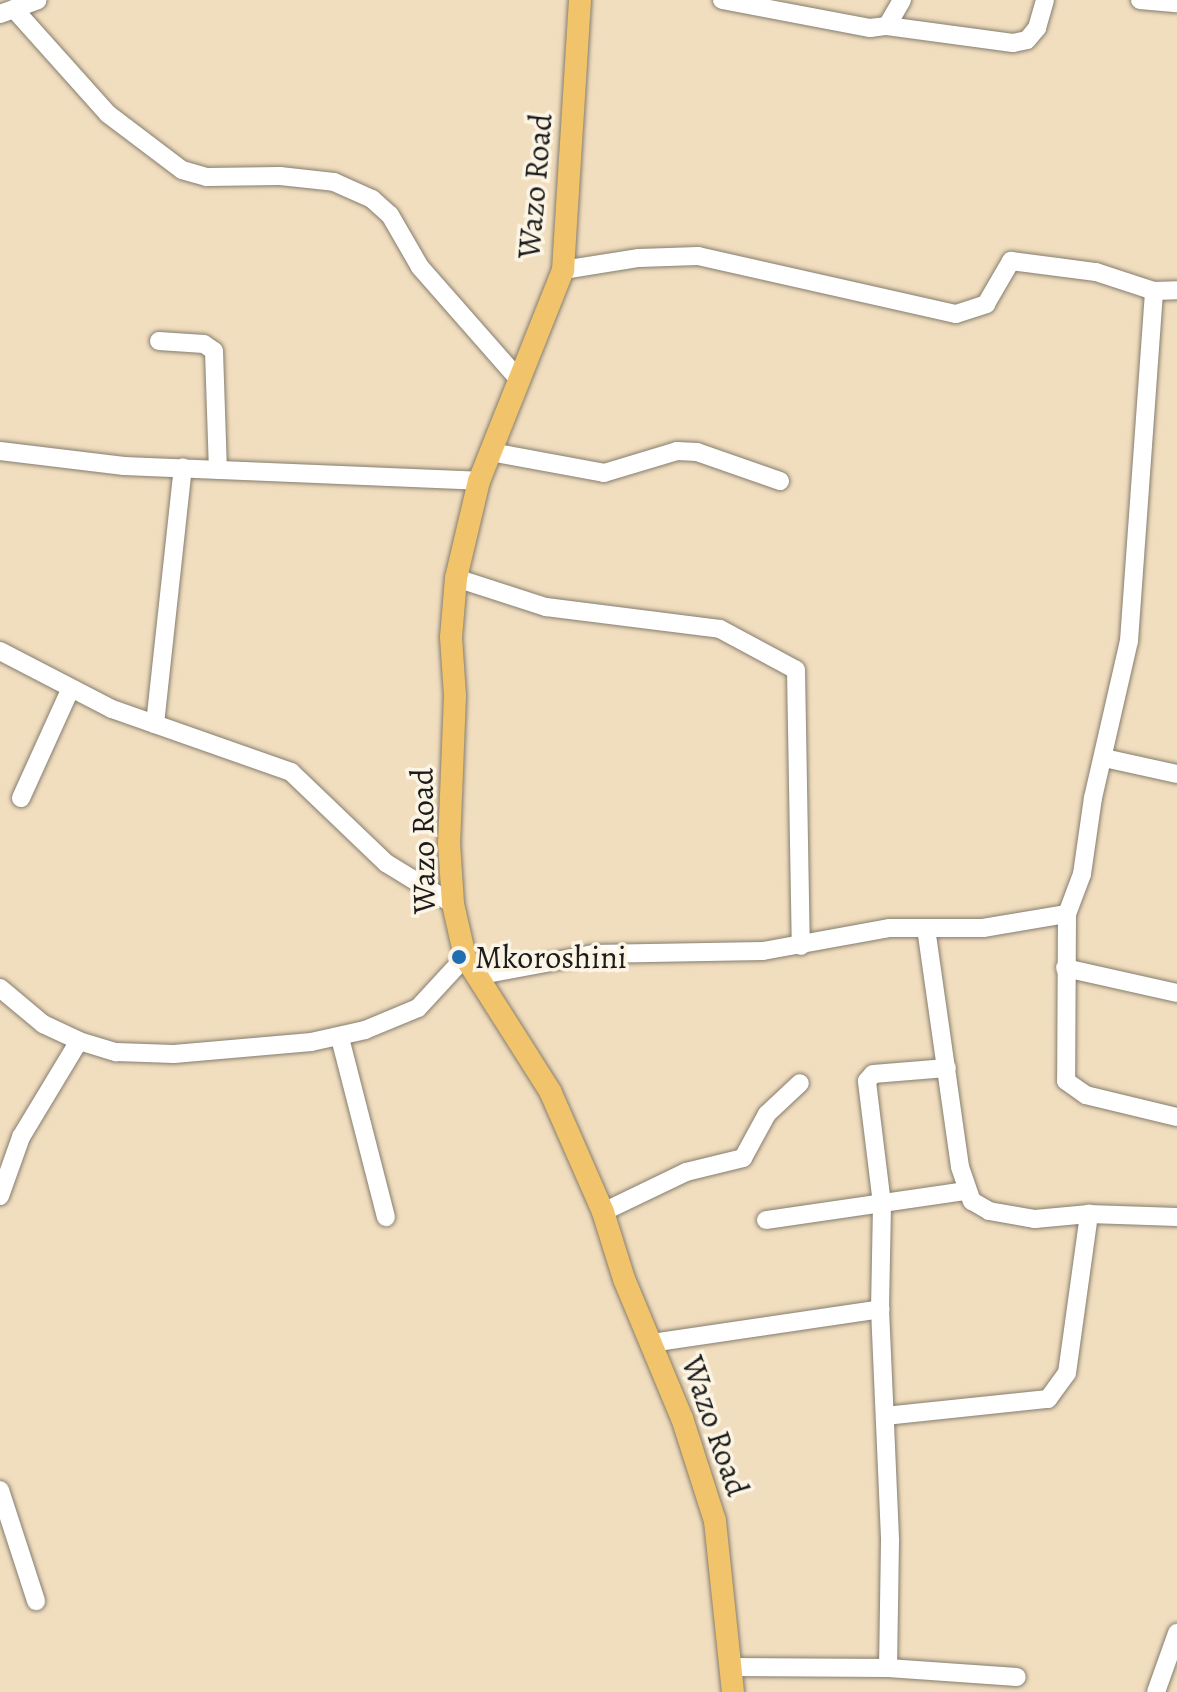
<!DOCTYPE html>
<style>
body{margin:0}
#map{position:relative;width:1177px;height:1692px;overflow:hidden;background:#f1debf;font-family:Alegreya,serif}
div>[style]{position:absolute}
.roads{filter:drop-shadow(0 0 2px #867d6e) drop-shadow(0 0 2px #867d6e)}
.minor>*{height:18px;margin:-9px;padding:0 9px;transform-origin:9px;border-radius:9px;background:#fff}
.major>*{height:22px;margin:-11px;padding:0 11px;transform-origin:11px;border-radius:11px;background:#f1c36a}
.dots>*{width:22px;height:22px;translate:-50% -50%;box-sizing:border-box;border:4px solid #fcf5e5;border-radius:50%}
span{translate:-50% -50%;white-space:nowrap;text-align:center;line-height:1.15;-webkit-text-stroke:7px #fcf5e5;paint-order:stroke}
.street-label{font-size:32px;color:#1c1c1c}
.poi-label{font-size:32px;color:#1c1c1c}
.left{translate:0 -50%;text-align:left}
</style>
<div id="map">
<div class="roads">
<div class="minor">
<i style="left:722px;top:0;width:151px;rotate:10.7deg"></i>
<i style="left:870px;top:28px;width:17px;rotate:-7deg"></i>
<i style="left:887px;top:26px;width:30px;rotate:-60deg"></i>
<i style="left:1140px;top:0;width:37px;rotate:5deg"></i>
<i style="left:14px;top:9px;width:141px;rotate:48.2deg"></i>
<i style="left:108px;top:114px;width:93px;rotate:37.1deg"></i>
<i style="left:182px;top:170px;width:26px;rotate:16deg"></i>
<i style="left:207px;top:177px;width:73px;rotate:-0.8deg"></i>
<i style="left:280px;top:176px;width:54px;rotate:6.3deg"></i>
<i style="left:334px;top:182px;width:42px;rotate:24.1deg"></i>
<i style="left:372px;top:199px;width:24px;rotate:42deg"></i>
<i style="left:390px;top:215px;width:60px;rotate:60deg"></i>
<i style="left:420px;top:267px;width:152px;rotate:48.7deg"></i>
<i style="left:0;top:14px;width:40px;rotate:-20.2deg"></i>
<i style="left:887px;top:26px;width:127px;rotate:7.7deg"></i>
<i style="left:1013px;top:43px;width:14px;rotate:-12deg"></i>
<i style="left:1027px;top:40px;width:16px;rotate:-50deg"></i>
<i style="left:1037px;top:28px;width:29px;rotate:-74deg"></i>
<i style="left:563px;top:270px;width:77px;rotate:-9deg"></i>
<i style="left:639px;top:258px;width:59px;rotate:-1.9deg"></i>
<i style="left:698px;top:256px;width:264px;rotate:12.7deg"></i>
<i style="left:956px;top:314px;width:32px;rotate:-18deg"></i>
<i style="left:986px;top:304px;width:50px;rotate:-59.8deg"></i>
<i style="left:1011px;top:261px;width:86px;rotate:7.4deg"></i>
<i style="left:1096px;top:272px;width:61px;rotate:18.1deg"></i>
<i style="left:1154px;top:291px;width:23px;rotate:-2deg"></i>
<i style="left:159px;top:341px;width:45px;rotate:3.8deg"></i>
<i style="left:204px;top:344px;width:12px;rotate:35deg"></i>
<i style="left:214px;top:351px;width:119px;rotate:88.1deg"></i>
<i style="left:0;top:451px;width:125px;rotate:6.9deg"></i>
<i style="left:124px;top:466px;width:355px;rotate:2.4deg"></i>
<i style="left:491px;top:452px;width:115px;rotate:10.5deg"></i>
<i style="left:604px;top:473px;width:76px;rotate:-16.8deg"></i>
<i style="left:677px;top:451px;width:20px;rotate:3deg"></i>
<i style="left:697px;top:452px;width:88px;rotate:19.3deg"></i>
<i style="left:456px;top:578px;width:95px;rotate:17.9deg"></i>
<i style="left:546px;top:607px;width:175px;rotate:7.2deg"></i>
<i style="left:720px;top:629px;width:86px;rotate:28.3deg"></i>
<i style="left:796px;top:670px;width:276px;rotate:89deg"></i>
<i style="left:0;top:651px;width:126px;rotate:27.4deg"></i>
<i style="left:112px;top:709px;width:190px;rotate:19.4deg"></i>
<i style="left:291px;top:772px;width:132px;rotate:43.8deg"></i>
<i style="left:386px;top:863px;width:79px;rotate:31.5deg"></i>
<i style="left:155px;top:724px;width:258px;rotate:-83.8deg"></i>
<i style="left:1104px;top:758px;width:75px;rotate:12.4deg"></i>
<i style="left:21px;top:798px;width:119px;rotate:-65.6deg"></i>
<i style="left:1067px;top:914px;width:167px;rotate:90.3deg"></i>
<i style="left:1066px;top:1081px;width:24px;rotate:35deg"></i>
<i style="left:1086px;top:1095px;width:94px;rotate:13.6deg"></i>
<i style="left:926px;top:928px;width:241px;rotate:81.9deg"></i>
<i style="left:960px;top:1167px;width:36px;rotate:71deg"></i>
<i style="left:972px;top:1201px;width:20px;rotate:30deg"></i>
<i style="left:989px;top:1211px;width:47px;rotate:9.9deg"></i>
<i style="left:1035px;top:1219px;width:54px;rotate:-5.3deg"></i>
<i style="left:1089px;top:1214px;width:88px;rotate:2deg"></i>
<i style="left:1065px;top:968px;width:115px;rotate:12.6deg"></i>
<i style="left:476px;top:976px;width:119px;rotate:-10.6deg"></i>
<i style="left:593px;top:954px;width:170px;rotate:-1deg"></i>
<i style="left:763px;top:951px;width:129px;rotate:-10.3deg"></i>
<i style="left:890px;top:928px;width:93px"></i>
<i style="left:983px;top:928px;width:85px;rotate:-9.5deg"></i>
<i style="left:1067px;top:914px;width:43px;rotate:-69.4deg"></i>
<i style="left:1082px;top:874px;width:77px;rotate:-81.8deg"></i>
<i style="left:1093px;top:798px;width:161px;rotate:-77.1deg"></i>
<i style="left:1129px;top:641px;width:351px;rotate:-85.9deg"></i>
<i style="left:0;top:988px;width:56px;rotate:39.9deg"></i>
<i style="left:43px;top:1024px;width:40px;rotate:25deg"></i>
<i style="left:79px;top:1041px;width:39px;rotate:17deg"></i>
<i style="left:116px;top:1052px;width:58px;rotate:2deg"></i>
<i style="left:174px;top:1054px;width:138px;rotate:-5deg"></i>
<i style="left:311px;top:1042px;width:55px;rotate:-12.5deg"></i>
<i style="left:365px;top:1030px;width:57px;rotate:-22.5deg"></i>
<i style="left:418px;top:1008px;width:69px;rotate:-47.3deg"></i>
<i style="left:340px;top:1038px;width:185px;rotate:75.6deg"></i>
<i style="left:0;top:1196px;width:63px;rotate:-70.4deg"></i>
<i style="left:21px;top:1137px;width:112px;rotate:-58.9deg"></i>
<i style="left:603px;top:1212px;width:92px;rotate:-25.7deg"></i>
<i style="left:686px;top:1172px;width:59px;rotate:-13.8deg"></i>
<i style="left:743px;top:1158px;width:50px;rotate:-61.4deg"></i>
<i style="left:767px;top:1114px;width:45px;rotate:-43.2deg"></i>
<i style="left:766px;top:1220px;width:202px;rotate:-8.3deg"></i>
<i style="left:880px;top:1309px;width:233px;rotate:87.5deg"></i>
<i style="left:890px;top:1542px;width:126px;rotate:90.9deg"></i>
<i style="left:651px;top:1343px;width:232px;rotate:-8.4deg"></i>
<i style="left:880px;top:1309px;width:105px;rotate:-88.9deg"></i>
<i style="left:882px;top:1204px;width:124px;rotate:-97deg"></i>
<i style="left:867px;top:1081px;width:9px;rotate:-49deg"></i>
<i style="left:873px;top:1074px;width:74px;rotate:-4.6deg"></i>
<i style="left:885px;top:1416px;width:164px;rotate:-6deg"></i>
<i style="left:1048px;top:1399px;width:32px;rotate:-54deg"></i>
<i style="left:1067px;top:1373px;width:161px;rotate:-82.1deg"></i>
<i style="left:0;top:1490px;width:117px;rotate:72deg"></i>
<i style="left:732px;top:1667px;width:156px;rotate:0.4deg"></i>
<i style="left:888px;top:1668px;width:129px;rotate:4deg"></i>
<i style="left:1156px;top:1692px;width:63px;rotate:-70.4deg"></i>
</div>
<div class="major">
<i style="left:580px;top:0;width:271px;rotate:93.6deg"></i>
<i style="left:563px;top:270px;width:227px;rotate:111.7deg"></i>
<i style="left:479px;top:481px;width:100px;rotate:103.3deg"></i>
<i style="left:456px;top:578px;width:59px;rotate:94.8deg"></i>
<i style="left:451px;top:637px;width:59px;rotate:86.1deg"></i>
<i style="left:455px;top:696px;width:147px;rotate:92.3deg"></i>
<i style="left:449px;top:843px;width:61px;rotate:86.2deg"></i>
<i style="left:453px;top:904px;width:54px;rotate:77.2deg"></i>
<i style="left:465px;top:957px;width:159px;rotate:57.6deg"></i>
<i style="left:550px;top:1091px;width:132px;rotate:66.3deg"></i>
<i style="left:603px;top:1212px;width:70px;rotate:72.6deg"></i>
<i style="left:624px;top:1279px;width:151px;rotate:67.4deg"></i>
<i style="left:682px;top:1418px;width:108px;rotate:72.2deg"></i>
<i style="left:715px;top:1521px;width:172px;rotate:84deg"></i>
</div>
</div>
<div class="dots">
<i style="left:459px;top:957px;background:#1f6fb2"></i>
</div>
<div class="street-label">
<span style="left:535px;top:186px;rotate:-85deg">Wazo Road</span>
<span style="left:423px;top:841px;rotate:-91deg">Wazo Road</span>
<span style="left:715px;top:1426px;rotate:71deg">Wazo Road</span>
</div>
<div class="poi-label">
<span class="left" style="left:475px;top:957px">Mkoroshini</span>
</div>
</div>
